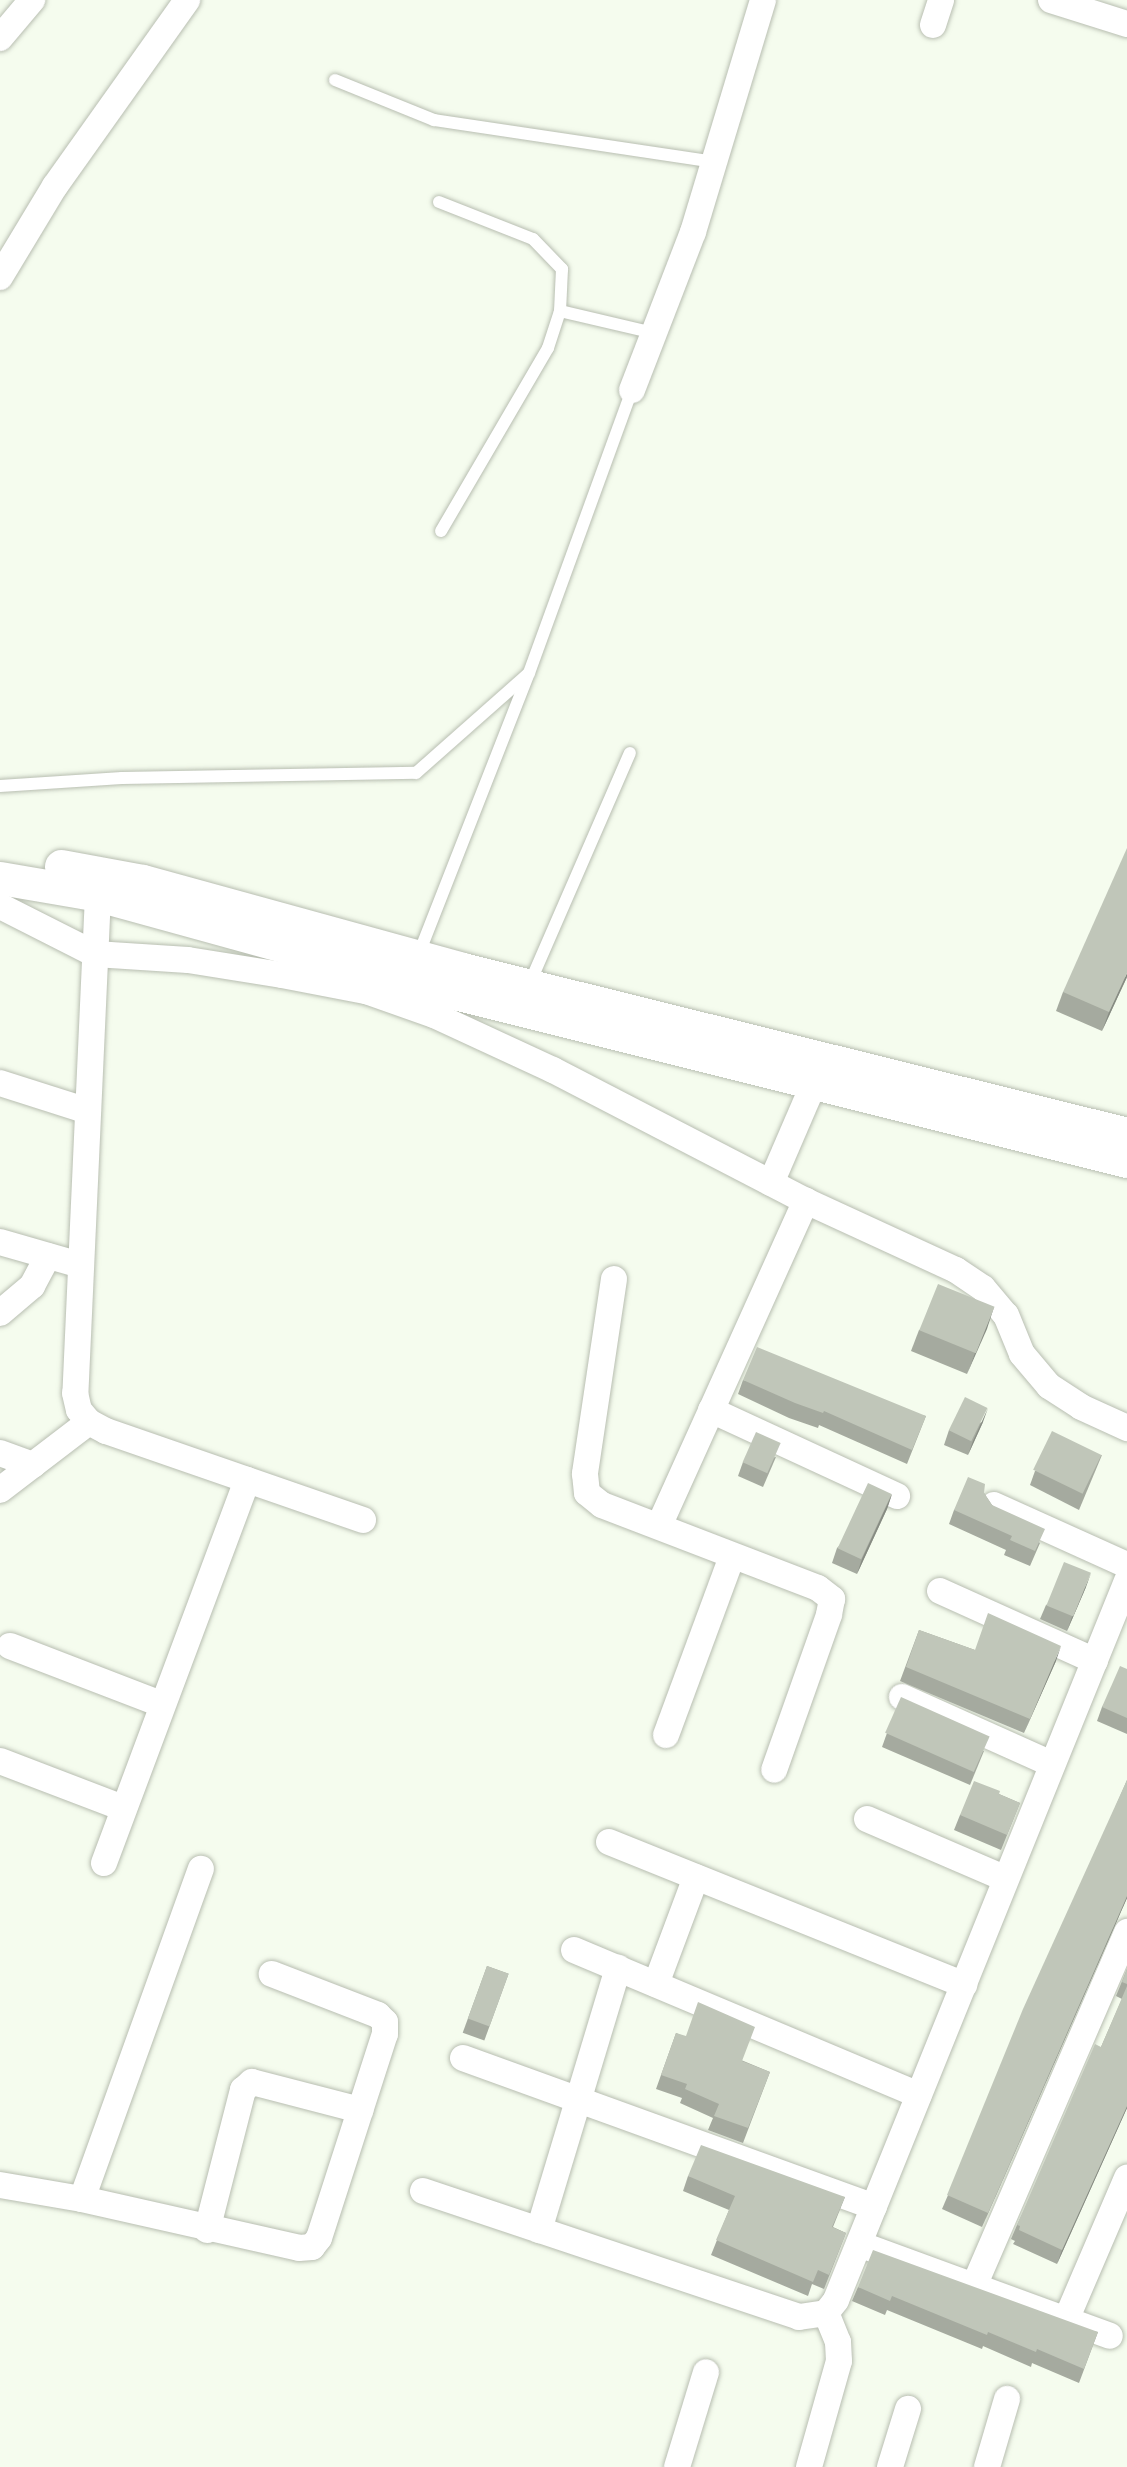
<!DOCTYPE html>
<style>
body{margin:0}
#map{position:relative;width:1127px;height:2467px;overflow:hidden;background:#f5fcee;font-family:Commissioner,sans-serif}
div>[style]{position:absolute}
.roads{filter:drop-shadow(0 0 2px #b8beb1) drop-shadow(0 0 2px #b8beb1)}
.service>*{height:12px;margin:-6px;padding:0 6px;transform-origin:6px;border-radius:6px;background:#fff}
.minor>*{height:26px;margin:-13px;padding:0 13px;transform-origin:13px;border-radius:13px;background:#fff}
.tertiary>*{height:33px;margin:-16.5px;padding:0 16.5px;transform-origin:16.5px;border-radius:16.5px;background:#fff}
.wall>*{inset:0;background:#a5aa9f;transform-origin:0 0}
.shaded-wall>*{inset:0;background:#868b82}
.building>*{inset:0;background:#c0c6b9;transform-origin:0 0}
span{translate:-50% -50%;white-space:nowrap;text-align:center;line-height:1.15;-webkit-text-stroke:5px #fff;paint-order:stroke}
</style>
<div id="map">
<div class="roads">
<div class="service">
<i style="left:335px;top:80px;width:107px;rotate:22deg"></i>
<i style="left:434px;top:120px;width:283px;rotate:8.5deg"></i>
<i style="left:439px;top:202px;width:101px;rotate:21.5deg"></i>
<i style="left:533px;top:239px;width:42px;rotate:46deg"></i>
<i style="left:562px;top:269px;width:42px;rotate:92.7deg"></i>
<i style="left:560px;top:311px;width:39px;rotate:108deg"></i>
<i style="left:548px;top:348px;width:212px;rotate:120.3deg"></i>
<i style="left:560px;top:311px;width:97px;rotate:13.2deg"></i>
<i style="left:0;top:786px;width:122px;rotate:-3.8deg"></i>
<i style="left:122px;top:778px;width:294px;rotate:-1deg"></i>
<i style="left:416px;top:773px;width:151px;rotate:-41.5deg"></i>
<i style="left:529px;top:673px;width:301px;rotate:-70deg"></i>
<i style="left:418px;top:956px;width:301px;rotate:-68.6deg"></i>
<i style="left:529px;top:985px;width:253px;rotate:-66.5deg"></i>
</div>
<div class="minor">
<i style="left:1051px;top:0;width:80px;rotate:17.5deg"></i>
<i style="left:933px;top:25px;width:26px;rotate:-72deg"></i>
<i style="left:0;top:38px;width:50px;rotate:-49.9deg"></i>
<i style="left:0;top:277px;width:106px;rotate:-58.9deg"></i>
<i style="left:55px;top:186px;width:228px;rotate:-54.6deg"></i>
<i style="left:632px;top:390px;width:169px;rotate:-68.9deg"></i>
<i style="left:693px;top:232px;width:242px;rotate:-73.2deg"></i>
<i style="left:98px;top:895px;width:499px;rotate:92.6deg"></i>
<i style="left:75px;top:1393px;width:17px;rotate:77deg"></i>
<i style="left:79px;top:1410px;width:16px;rotate:50deg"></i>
<i style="left:89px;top:1422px;width:19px;rotate:28deg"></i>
<i style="left:106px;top:1431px;width:272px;rotate:19.1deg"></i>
<i style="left:0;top:906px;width:106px;rotate:26.8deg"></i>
<i style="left:95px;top:954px;width:93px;rotate:3.7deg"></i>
<i style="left:188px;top:960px;width:95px;rotate:9.1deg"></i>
<i style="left:282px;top:975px;width:86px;rotate:10.8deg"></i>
<i style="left:366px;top:991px;width:72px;rotate:19.4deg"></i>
<i style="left:434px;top:1015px;width:131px;rotate:24.8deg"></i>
<i style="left:553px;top:1070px;width:285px;rotate:27.4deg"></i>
<i style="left:806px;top:1201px;width:165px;rotate:24.7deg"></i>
<i style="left:956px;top:1270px;width:32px;rotate:34deg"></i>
<i style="left:983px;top:1288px;width:35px;rotate:50deg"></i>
<i style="left:1006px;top:1315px;width:42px;rotate:67.7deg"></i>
<i style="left:1022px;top:1354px;width:42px;rotate:49.8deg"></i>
<i style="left:1049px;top:1386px;width:38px;rotate:33deg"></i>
<i style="left:1081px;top:1407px;width:51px;rotate:24.5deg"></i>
<i style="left:0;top:1083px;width:92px;rotate:17.7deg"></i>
<i style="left:771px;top:1183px;width:111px;rotate:-66.7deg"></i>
<i style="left:0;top:1242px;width:83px;rotate:16deg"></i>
<i style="left:614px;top:1279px;width:197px;rotate:98.5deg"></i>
<i style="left:585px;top:1474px;width:19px;rotate:84deg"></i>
<i style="left:587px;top:1493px;width:19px;rotate:39deg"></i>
<i style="left:602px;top:1505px;width:231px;rotate:21deg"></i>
<i style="left:818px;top:1588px;width:18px;rotate:38deg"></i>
<i style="left:832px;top:1599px;width:16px;rotate:101deg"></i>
<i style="left:829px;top:1615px;width:164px;rotate:109.5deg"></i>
<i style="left:0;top:1313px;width:42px;rotate:-40.2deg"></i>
<i style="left:32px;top:1286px;width:34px;rotate:-62deg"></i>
<i style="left:711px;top:1410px;width:205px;rotate:24.8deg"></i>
<i style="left:0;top:1453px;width:35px;rotate:20deg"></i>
<i style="left:0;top:1490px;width:112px;rotate:-37.4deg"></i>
<i style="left:994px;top:1505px;width:146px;rotate:24.3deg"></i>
<i style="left:659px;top:1526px;width:357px;rotate:-65.7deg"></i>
<i style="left:940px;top:1591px;width:170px;rotate:24.3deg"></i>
<i style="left:10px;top:1646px;width:162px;rotate:21deg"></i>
<i style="left:902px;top:1697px;width:164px;rotate:24.1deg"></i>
<i style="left:666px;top:1735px;width:190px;rotate:-69.7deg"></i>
<i style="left:0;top:1761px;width:132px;rotate:20.9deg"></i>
<i style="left:867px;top:1819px;width:151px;rotate:23.3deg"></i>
<i style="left:609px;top:1842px;width:383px;rotate:21.9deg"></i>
<i style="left:104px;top:1863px;width:409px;rotate:-69.5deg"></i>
<i style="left:574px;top:1950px;width:374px;rotate:22.8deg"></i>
<i style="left:656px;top:1984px;width:114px;rotate:-69.5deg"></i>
<i style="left:463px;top:2058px;width:437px;rotate:19.9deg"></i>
<i style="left:0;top:2185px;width:83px;rotate:9.7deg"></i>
<i style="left:82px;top:2199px;width:222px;rotate:12.7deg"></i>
<i style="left:299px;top:2248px;width:13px;rotate:-4deg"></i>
<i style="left:312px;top:2247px;width:11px;rotate:-52deg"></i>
<i style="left:319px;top:2238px;width:214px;rotate:-72.1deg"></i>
<i style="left:385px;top:2034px;width:12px;rotate:-90deg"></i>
<i style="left:385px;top:2022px;width:10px;rotate:-135deg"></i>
<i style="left:378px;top:2015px;width:114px;rotate:-158.9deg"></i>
<i style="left:423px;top:2191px;width:397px;rotate:18.5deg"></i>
<i style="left:799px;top:2317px;width:27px;rotate:-8deg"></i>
<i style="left:826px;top:2313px;width:16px;rotate:-52deg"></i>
<i style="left:836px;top:2300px;width:776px;rotate:-67.97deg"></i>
<i style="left:82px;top:2199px;width:351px;rotate:-70.2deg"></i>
<i style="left:207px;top:2230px;width:145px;rotate:-75.6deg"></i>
<i style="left:243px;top:2090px;width:12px;rotate:-42deg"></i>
<i style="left:252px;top:2082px;width:112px;rotate:14.5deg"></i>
<i style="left:539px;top:2230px;width:274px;rotate:-73.2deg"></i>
<i style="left:859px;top:2244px;width:267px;rotate:20.1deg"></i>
<i style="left:974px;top:2286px;width:386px;rotate:-66.6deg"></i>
<i style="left:1066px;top:2320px;width:155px;rotate:-66.8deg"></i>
<i style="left:677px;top:2467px;width:99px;rotate:-73deg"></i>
<i style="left:809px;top:2467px;width:110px;rotate:-74.2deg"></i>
<i style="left:839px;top:2361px;width:19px;rotate:-93deg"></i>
<i style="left:838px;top:2342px;width:31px;rotate:-112deg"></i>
<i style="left:890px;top:2467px;width:61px;rotate:-72.8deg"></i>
<i style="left:987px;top:2467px;width:71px;rotate:-73.6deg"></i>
</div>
<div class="tertiary">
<i style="left:61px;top:866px;width:83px;rotate:10.4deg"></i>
<i style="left:143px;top:881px;width:331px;rotate:15.4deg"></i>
<i style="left:462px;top:969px;width:685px;rotate:13.93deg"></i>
<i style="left:0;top:878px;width:99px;rotate:9.8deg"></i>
<i style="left:98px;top:895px;width:370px;rotate:15.4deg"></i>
<i style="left:455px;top:993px;width:693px;rotate:14.04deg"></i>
</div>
</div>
<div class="wall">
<i style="clip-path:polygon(1127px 977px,1102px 1031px,1056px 1011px,1063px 992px)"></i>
<i style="clip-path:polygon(994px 1307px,967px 1374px,911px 1351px,919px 1330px)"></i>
<i style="clip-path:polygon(743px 1380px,926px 1416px,907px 1464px,819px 1425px,818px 1428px,789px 1418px,738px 1394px)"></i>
<i style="clip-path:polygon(983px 1422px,968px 1455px,944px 1445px,949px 1430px)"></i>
<i style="clip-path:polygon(1102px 1455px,1079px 1510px,1030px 1485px,1035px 1471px)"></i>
<i style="clip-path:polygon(776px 1457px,763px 1487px,738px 1476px,743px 1462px)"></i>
<i style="clip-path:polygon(984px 1493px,992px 1505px,1040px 1543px,1030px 1566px,1004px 1555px,1006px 1550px,949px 1524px,954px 1510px)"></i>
<i style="clip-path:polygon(892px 1494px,887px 1509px,857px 1574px,832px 1563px,837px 1548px)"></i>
<i style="clip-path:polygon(1086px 1587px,1067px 1631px,1040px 1619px,1046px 1605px)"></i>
<i style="clip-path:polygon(919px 1630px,975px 1650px,1056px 1661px,1024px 1733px,900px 1681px)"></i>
<i style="clip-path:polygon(1127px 1669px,1127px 1734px,1097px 1721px,1102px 1707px)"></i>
<i style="clip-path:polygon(887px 1733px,984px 1751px,970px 1785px,882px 1747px)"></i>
<i style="clip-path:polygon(1127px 1780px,1127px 1898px,982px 2227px,942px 2209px)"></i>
<i style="clip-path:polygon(999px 1794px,1020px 1803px,1001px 1850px,954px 1830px,960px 1815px)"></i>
<i style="left:487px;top:1966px;width:23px;height:71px;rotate:20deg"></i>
<i style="clip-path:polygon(1127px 1969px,1127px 2108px,1057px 2264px,1013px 2244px,1015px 2241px,1011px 2239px,1017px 2225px,1101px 2047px,1122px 1999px,1116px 1996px)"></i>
<i style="clip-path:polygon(676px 2033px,770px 2072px,743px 2143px,708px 2130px,713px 2118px,680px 2103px,682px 2098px,656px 2089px)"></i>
<i style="clip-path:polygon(688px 2176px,845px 2197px,833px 2227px,846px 2233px,824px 2289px,812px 2284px,808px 2296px,711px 2255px,729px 2210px,683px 2191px)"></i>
<i style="clip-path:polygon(858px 2287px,1098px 2332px,1079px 2383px,1032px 2363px,1031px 2367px,983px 2346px,982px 2349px,887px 2310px,885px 2315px,852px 2301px)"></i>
</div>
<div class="shaded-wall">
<i style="clip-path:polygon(1127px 973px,1127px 977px,1102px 1031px,1109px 1012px)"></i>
<i style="clip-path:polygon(994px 1307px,987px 1329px,967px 1374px,975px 1353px)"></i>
<i style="clip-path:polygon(988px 1408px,983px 1422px,968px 1455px,973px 1441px)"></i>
<i style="clip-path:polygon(892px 1494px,887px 1509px,857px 1574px,862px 1559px)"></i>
<i style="clip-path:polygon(1091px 1573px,1086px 1587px,1067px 1631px,1072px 1617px)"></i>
<i style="clip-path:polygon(1061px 1646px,1056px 1661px,1024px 1733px,1030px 1719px)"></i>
<i style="clip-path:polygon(1127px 1896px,1127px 1898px,982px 2227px,988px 2213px)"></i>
<i style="clip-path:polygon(1127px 2106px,1127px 2108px,1057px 2264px,1062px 2250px)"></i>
</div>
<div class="building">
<i style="clip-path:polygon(1127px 848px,1127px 973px,1109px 1012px,1063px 992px)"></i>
<i style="left:938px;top:1284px;width:61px;height:50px;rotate:22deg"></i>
<i style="clip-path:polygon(757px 1347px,926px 1416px,912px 1450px,824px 1411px,823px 1413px,795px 1403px,743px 1380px)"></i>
<i style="left:965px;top:1397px;width:25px;height:37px;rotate:26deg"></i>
<i style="left:1052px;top:1431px;width:55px;height:43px;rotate:26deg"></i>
<i style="left:756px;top:1432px;width:27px;height:33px;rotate:24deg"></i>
<i style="clip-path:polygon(968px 1477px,985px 1484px,984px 1493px,992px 1505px,1045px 1529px,1035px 1551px,1010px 1540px,1012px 1536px,954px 1510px)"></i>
<i style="left:868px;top:1483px;width:26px;height:72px;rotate:25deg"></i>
<i style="left:1064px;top:1562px;width:29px;height:47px;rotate:22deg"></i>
<i style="clip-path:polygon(988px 1613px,1061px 1646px,1030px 1719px,906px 1667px,919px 1630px,975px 1650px)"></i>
<i style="clip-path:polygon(1120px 1666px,1127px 1669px,1127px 1718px,1102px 1707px)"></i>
<i style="left:901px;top:1697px;width:97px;height:39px;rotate:24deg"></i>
<i style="clip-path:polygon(1127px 1780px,1127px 1896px,988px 2213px,947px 2195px,1023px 2009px)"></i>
<i style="clip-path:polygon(974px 1781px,1000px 1791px,999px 1794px,1020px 1803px,1007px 1835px,960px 1815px)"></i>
<i style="left:487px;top:1966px;width:23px;height:56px;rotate:20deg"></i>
<i style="clip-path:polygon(1127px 1969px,1127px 1984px,1122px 1982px)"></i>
<i style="clip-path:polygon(1127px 1986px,1127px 2106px,1062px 2250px,1019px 2230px,1020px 2226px,1017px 2225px,1095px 2044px,1101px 2047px)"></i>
<i style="clip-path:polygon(698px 2002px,755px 2027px,742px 2061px,770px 2072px,748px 2128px,714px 2116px,719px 2104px,685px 2089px,687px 2084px,661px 2075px,676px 2033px,686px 2036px)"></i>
<i style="clip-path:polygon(701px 2145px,845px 2197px,832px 2227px,846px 2233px,829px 2275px,818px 2270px,813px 2282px,716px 2240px,735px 2196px,688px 2176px)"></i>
<i style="clip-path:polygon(873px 2250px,1098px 2332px,1084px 2369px,1037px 2349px,1036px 2352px,988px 2332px,987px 2335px,892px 2296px,890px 2301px,858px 2287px)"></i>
</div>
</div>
